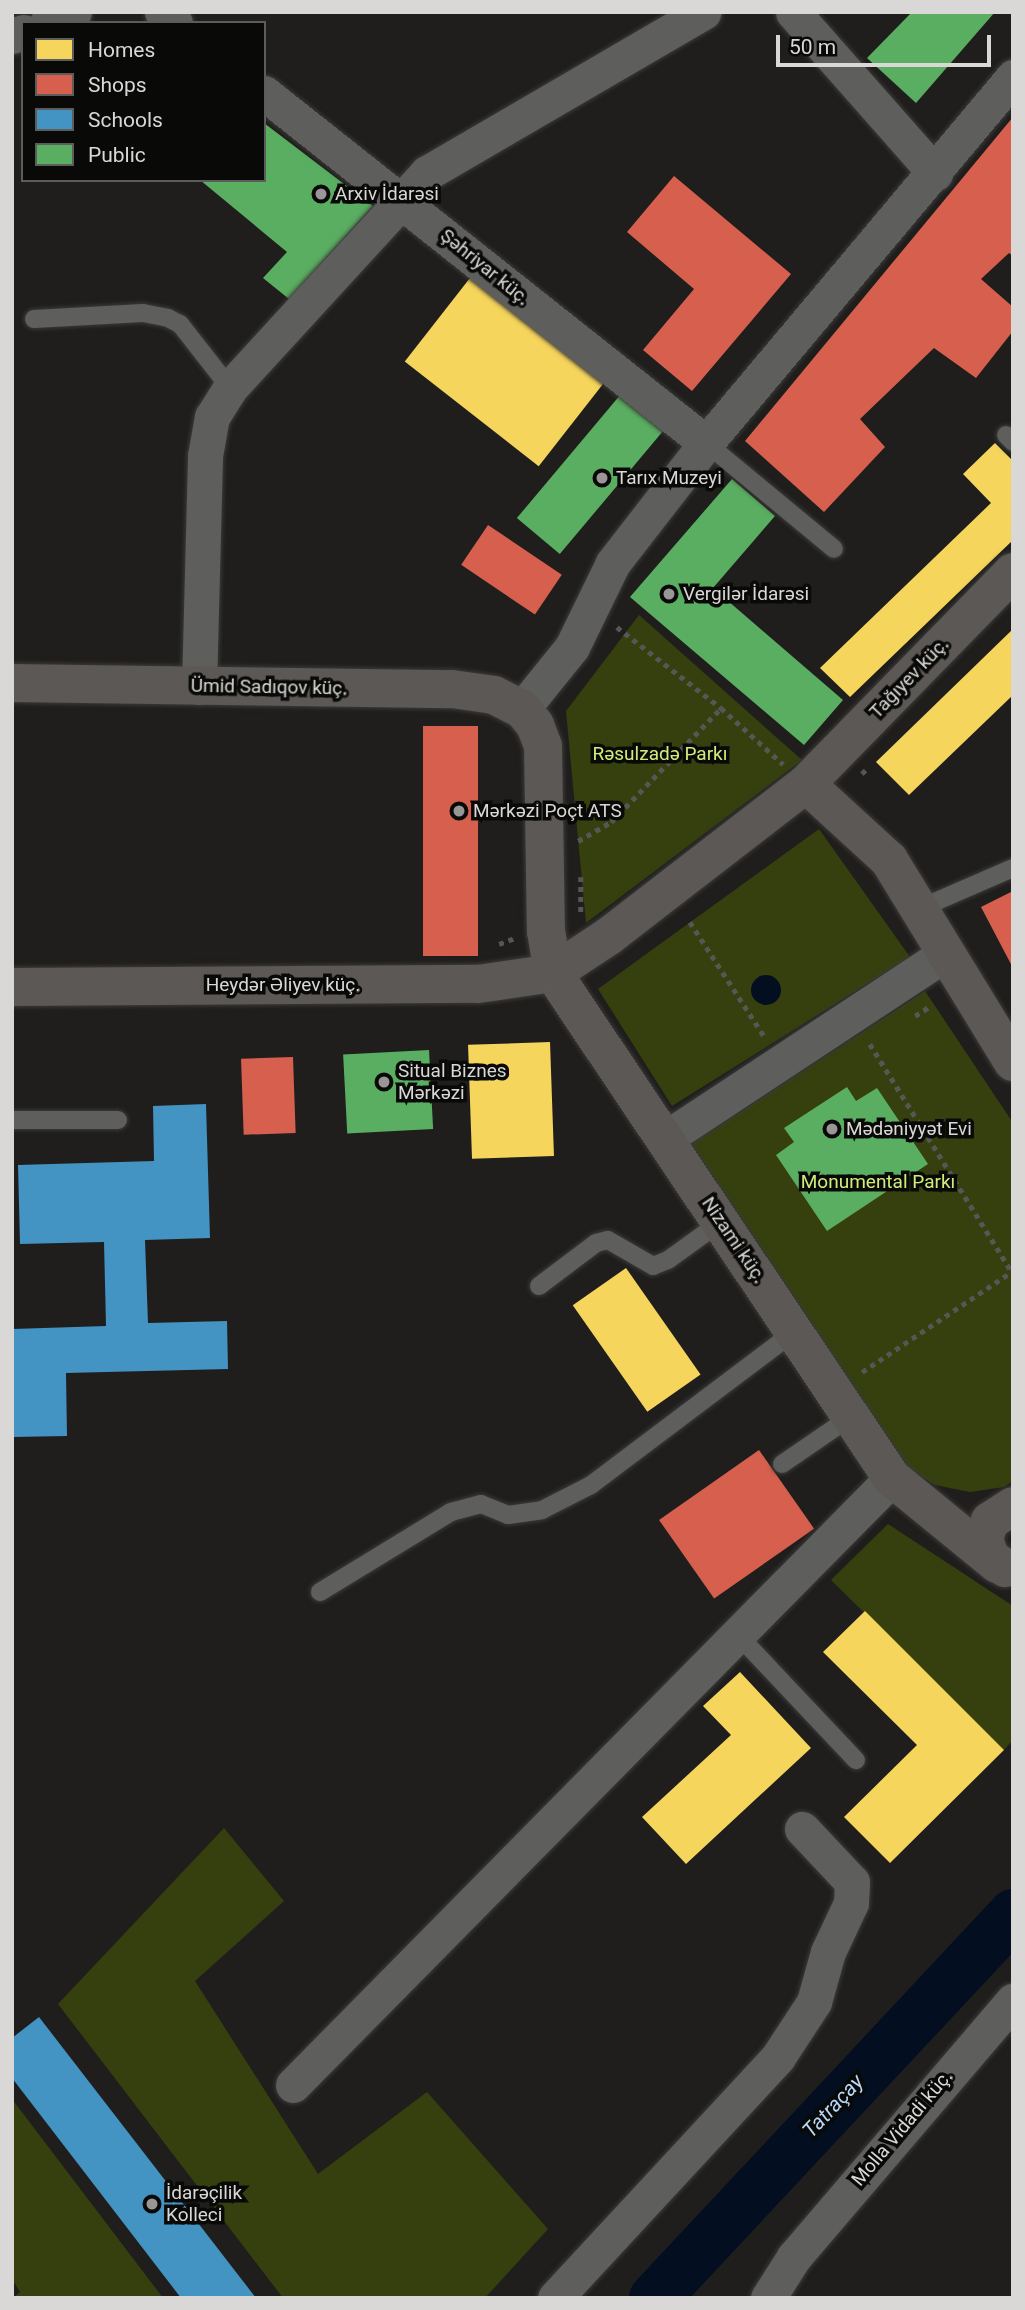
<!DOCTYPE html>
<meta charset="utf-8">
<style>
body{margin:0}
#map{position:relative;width:1025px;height:2310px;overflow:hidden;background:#1f1e1d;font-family:Roboto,sans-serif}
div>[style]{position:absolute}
.green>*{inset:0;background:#35400e}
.water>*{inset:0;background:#030f20}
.round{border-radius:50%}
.homes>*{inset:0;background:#f6d55c;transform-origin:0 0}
.shops>*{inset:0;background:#d6604d;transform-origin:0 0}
.schools>*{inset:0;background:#4393c3}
.public>*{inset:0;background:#5aae61;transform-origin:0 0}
.river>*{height:51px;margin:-25.5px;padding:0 25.5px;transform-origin:25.5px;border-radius:25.5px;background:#030f20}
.path>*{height:4.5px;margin-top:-2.25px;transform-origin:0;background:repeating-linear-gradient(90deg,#565655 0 5px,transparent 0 10px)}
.roads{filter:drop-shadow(0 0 2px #3b3a38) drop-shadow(0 0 2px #3b3a38)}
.lane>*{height:18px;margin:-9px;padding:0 9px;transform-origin:9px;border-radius:9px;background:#5e5e5d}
.street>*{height:35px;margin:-17.5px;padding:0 17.5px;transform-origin:17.5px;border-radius:17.5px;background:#5e5e5d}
.secondary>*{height:38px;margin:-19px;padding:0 19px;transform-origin:19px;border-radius:19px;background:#5b5856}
.dots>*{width:19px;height:19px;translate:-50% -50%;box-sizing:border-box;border:4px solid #090908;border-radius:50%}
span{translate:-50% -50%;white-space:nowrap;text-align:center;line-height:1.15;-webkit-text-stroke:7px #090908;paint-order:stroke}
.poi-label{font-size:19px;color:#d9d8d6}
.left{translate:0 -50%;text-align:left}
.street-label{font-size:19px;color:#d9d8d6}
.park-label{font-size:19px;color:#d0ed7a}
.water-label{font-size:21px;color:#b8d8fa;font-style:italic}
.frame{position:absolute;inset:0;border:14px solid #d9d8d6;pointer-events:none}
.legend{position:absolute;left:21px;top:21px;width:245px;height:161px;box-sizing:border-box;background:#090908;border:2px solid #5c5c5a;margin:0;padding:9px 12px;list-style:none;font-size:21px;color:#d9d8d6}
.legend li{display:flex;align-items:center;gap:14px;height:35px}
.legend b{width:35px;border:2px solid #5c5c5a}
.scale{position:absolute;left:776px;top:35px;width:215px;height:32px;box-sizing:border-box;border:4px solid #d9d8d6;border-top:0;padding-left:9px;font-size:21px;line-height:24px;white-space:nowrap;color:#d9d8d6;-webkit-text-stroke:5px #090908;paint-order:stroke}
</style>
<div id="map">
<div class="green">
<i style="clip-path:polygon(639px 615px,802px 760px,586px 923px,566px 711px)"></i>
<i style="clip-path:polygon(819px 829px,910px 957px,672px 1106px,598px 989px)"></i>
<i style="clip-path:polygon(925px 991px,1013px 1123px,1013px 1481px,1004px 1487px,970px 1492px,935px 1485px,909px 1469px,691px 1144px)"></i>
<i style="clip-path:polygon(888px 1524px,1013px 1606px,1013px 1740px,1004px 1750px,831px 1580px)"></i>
<i style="clip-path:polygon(224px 1828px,284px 1901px,195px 1981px,318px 2174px,427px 2092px,548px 2229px,485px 2298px,283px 2298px,58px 2004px)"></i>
<i style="clip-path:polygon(12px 2099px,163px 2298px,13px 2298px,20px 2292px,12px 2279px)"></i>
</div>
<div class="water">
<i class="round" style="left:751px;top:975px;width:30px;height:30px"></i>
</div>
<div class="homes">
<i style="left:470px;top:278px;width:170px;height:106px;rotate:38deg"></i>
<i style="clip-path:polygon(995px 443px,1013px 461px,1013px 540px,850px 697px,820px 668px,991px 503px,963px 474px)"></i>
<i style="clip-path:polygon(1013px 629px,1013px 695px,909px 795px,876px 762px)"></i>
<i style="left:550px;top:1042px;width:114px;height:82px;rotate:88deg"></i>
<i style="left:626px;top:1268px;width:130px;height:65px;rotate:55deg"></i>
<i style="clip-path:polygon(865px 1611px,1004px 1750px,890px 1863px,844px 1817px,917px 1745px,823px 1652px)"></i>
<i style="clip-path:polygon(740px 1672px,811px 1748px,686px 1864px,642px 1817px,731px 1735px,703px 1706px)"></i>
</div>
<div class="shops">
<i style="clip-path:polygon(1013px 117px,1013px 256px,1009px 253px,981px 279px,1013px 307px,1013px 331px,976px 378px,934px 348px,860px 419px,885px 447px,824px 512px,745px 441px)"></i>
<i style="clip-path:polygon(674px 176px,791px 274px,692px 391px,643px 350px,694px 289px,627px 232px)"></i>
<i style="left:488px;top:525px;width:89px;height:48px;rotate:34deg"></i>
<i style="left:423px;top:726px;width:55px;height:230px"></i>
<i style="clip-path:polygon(1013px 891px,1013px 968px,981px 907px)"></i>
<i style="left:293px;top:1057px;width:76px;height:52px;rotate:88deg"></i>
<i style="left:759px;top:1450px;width:96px;height:122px;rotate:55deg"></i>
</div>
<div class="schools">
<i style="clip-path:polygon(206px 1104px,210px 1238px,145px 1240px,148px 1323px,227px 1321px,228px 1369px,66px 1373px,67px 1436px,13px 1437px,12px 1329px,106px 1326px,104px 1242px,20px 1244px,18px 1165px,154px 1161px,153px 1106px)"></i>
<i style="clip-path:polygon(39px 2017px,256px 2298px,181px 2298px,12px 2078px,12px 2038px)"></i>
</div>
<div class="public">
<i style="clip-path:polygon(912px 12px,995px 12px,916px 103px,867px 58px)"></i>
<i style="clip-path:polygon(264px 123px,373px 206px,289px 299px,263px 278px,287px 252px,200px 180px,264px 180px)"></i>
<i style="left:621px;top:394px;width:56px;height:162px;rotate:40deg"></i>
<i style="clip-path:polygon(732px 479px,775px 516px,713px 588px,843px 700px,804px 745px,630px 597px)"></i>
<i style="left:429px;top:1050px;width:79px;height:86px;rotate:87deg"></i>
<i style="clip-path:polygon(847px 1087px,856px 1101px,877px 1088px,928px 1164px,827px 1231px,776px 1155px,794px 1142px,784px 1128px)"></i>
</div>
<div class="river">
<i style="left:654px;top:2298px;width:526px;rotate:-46.93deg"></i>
</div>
<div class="path">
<i style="left:617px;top:627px;width:132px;rotate:37.9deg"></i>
<i style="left:721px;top:708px;width:84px;rotate:42.1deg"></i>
<i style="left:862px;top:770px;width:10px;rotate:45deg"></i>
<i style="left:578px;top:841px;width:38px;rotate:-30deg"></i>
<i style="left:611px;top:822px;width:158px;rotate:-46deg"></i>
<i style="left:581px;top:877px;width:35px;rotate:90deg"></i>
<i style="left:690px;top:922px;width:136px;rotate:57deg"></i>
<i style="left:499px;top:944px;width:17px;rotate:-21deg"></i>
<i style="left:915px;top:1016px;width:20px;rotate:-33deg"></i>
<i style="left:870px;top:1044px;width:269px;rotate:58.1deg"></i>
<i style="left:862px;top:1372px;width:182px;rotate:-33.8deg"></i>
</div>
<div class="roads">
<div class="lane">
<i style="left:34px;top:319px;width:109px;rotate:-3.2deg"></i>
<i style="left:143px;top:313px;width:25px;rotate:11deg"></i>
<i style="left:168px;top:318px;width:13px;rotate:27deg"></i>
<i style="left:180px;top:324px;width:81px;rotate:52deg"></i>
<i style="left:1006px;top:435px;width:10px;rotate:45deg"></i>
<i style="left:706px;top:443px;width:166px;rotate:39.6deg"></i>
<i style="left:921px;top:908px;width:100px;rotate:-23.5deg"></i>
<i style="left:12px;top:1120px;width:106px"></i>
<i style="left:539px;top:1286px;width:71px;rotate:-37deg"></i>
<i style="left:596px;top:1243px;width:12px;rotate:-14deg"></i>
<i style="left:608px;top:1240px;width:52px;rotate:30deg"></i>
<i style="left:653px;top:1266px;width:16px;rotate:-22deg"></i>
<i style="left:668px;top:1260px;width:67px;rotate:-35.8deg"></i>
<i style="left:782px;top:1464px;width:85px;rotate:-34.4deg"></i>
<i style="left:320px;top:1592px;width:153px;rotate:-31.4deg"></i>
<i style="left:451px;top:1512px;width:31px;rotate:-15deg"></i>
<i style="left:481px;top:1504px;width:29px;rotate:22deg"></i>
<i style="left:508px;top:1515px;width:34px;rotate:-8deg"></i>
<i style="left:542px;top:1510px;width:55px;rotate:-27deg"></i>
<i style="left:591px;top:1485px;width:256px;rotate:-37deg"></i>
<i style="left:738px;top:1635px;width:172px;rotate:46.7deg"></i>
</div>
<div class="street">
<i style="left:162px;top:12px;width:17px;rotate:40deg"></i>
<i style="left:793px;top:12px;width:215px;rotate:48.6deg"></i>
<i style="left:47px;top:23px;width:29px;rotate:-22deg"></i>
<i style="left:12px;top:36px;width:12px;rotate:-20deg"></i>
<i style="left:264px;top:93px;width:564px;rotate:38.37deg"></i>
<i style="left:199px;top:687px;width:231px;rotate:-88.5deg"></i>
<i style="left:205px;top:456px;width:40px;rotate:-80deg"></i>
<i style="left:212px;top:417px;width:34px;rotate:-58deg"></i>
<i style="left:230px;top:388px;width:292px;rotate:-47.5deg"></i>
<i style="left:427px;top:173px;width:320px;rotate:-30.2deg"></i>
<i style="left:522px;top:709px;width:80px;rotate:-51.1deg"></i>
<i style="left:572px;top:647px;width:93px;rotate:-64deg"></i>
<i style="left:613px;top:563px;width:152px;rotate:-52.2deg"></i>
<i style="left:706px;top:443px;width:478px;rotate:-50deg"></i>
<i style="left:666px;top:1138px;width:336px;rotate:-33.4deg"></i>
<i style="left:293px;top:2085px;width:853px;rotate:-45.38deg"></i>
<i style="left:555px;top:2298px;width:328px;rotate:-47.2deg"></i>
<i style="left:778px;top:2057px;width:66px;rotate:-56.8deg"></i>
<i style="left:814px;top:2002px;width:52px;rotate:-74.4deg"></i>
<i style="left:828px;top:1952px;width:54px;rotate:-64.9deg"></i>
<i style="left:851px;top:1903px;width:21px;rotate:-87deg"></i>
<i style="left:852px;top:1882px;width:73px;rotate:-133.3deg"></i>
<i style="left:768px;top:2298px;width:49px;rotate:-57.6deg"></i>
<i style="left:794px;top:2257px;width:337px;rotate:-49.5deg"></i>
</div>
<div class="secondary">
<i style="left:12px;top:683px;width:440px;rotate:0.8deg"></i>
<i style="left:452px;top:689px;width:42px;rotate:8.1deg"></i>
<i style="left:494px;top:695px;width:31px;rotate:27deg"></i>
<i style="left:522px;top:709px;width:21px;rotate:51deg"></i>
<i style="left:535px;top:725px;width:22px;rotate:69deg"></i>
<i style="left:543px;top:746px;width:185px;rotate:89.1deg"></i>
<i style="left:546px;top:931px;width:43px;rotate:80.5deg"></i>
<i style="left:553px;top:973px;width:608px;rotate:56.13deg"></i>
<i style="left:892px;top:1478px;width:136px;rotate:39.3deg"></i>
<i style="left:806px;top:784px;width:296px;rotate:-45.7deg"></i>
<i style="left:12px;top:987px;width:466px;rotate:-0.4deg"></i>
<i style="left:478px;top:984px;width:76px;rotate:-8.3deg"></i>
<i style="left:553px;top:973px;width:67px;rotate:-33.5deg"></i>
<i style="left:609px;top:936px;width:249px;rotate:-37.7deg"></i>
<i style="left:806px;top:784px;width:113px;rotate:42.5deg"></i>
<i style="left:889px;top:860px;width:237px;rotate:58.5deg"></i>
<i style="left:1005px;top:1568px;width:19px;rotate:-144deg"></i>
<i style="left:990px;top:1557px;width:19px;rotate:-108deg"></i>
<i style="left:984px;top:1539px;width:19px;rotate:-72deg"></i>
<i style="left:990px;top:1521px;width:27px;rotate:-33deg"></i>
</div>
</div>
<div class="dots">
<i style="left:321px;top:194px;background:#989795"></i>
<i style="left:602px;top:478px;background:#989795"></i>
<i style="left:669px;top:594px;background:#989795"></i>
<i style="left:459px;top:811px;background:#989795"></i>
<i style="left:384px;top:1082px;background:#989795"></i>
<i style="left:832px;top:1129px;background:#989795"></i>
<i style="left:152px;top:2204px;background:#989795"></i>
</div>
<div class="poi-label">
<span class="left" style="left:335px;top:194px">Arxiv İdarəsi</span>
<span class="left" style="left:616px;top:478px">Tarıx Muzeyi</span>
<span class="left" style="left:683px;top:594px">Vergilər İdarəsi</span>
<span class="left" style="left:473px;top:811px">Mərkəzi Poçt ATS</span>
<span class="left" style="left:398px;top:1082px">Situal Biznes<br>Mərkəzi</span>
<span class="left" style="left:846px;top:1129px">Mədəniyyət Evi</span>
<span class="left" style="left:166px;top:2204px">İdarəçilik<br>Kolleci</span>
</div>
<div class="street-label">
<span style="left:485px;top:267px;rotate:39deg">Şəhriyar küç.</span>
<span style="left:909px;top:678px;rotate:-46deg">Tağıyev küç.</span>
<span style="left:269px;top:687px;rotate:1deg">Ümid Sadıqov küç.</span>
<span style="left:283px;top:985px">Heydər Əliyev küç.</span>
<span style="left:734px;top:1240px;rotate:56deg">Nizami küç.</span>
<span style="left:902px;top:2128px;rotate:-50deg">Molla Vidadi küç.</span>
</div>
<div class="park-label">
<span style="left:660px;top:754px">Rəsulzadə Parkı</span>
<span style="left:878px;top:1182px">Monumental Parkı</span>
</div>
<div class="water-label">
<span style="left:833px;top:2106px;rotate:-47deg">Tatraçay</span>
</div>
<div class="frame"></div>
<ul class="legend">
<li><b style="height:19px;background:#f6d55c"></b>Homes</li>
<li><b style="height:19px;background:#d6604d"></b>Shops</li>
<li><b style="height:19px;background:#4393c3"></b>Schools</li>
<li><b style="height:19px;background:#5aae61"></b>Public</li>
</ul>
<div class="scale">50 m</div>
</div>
